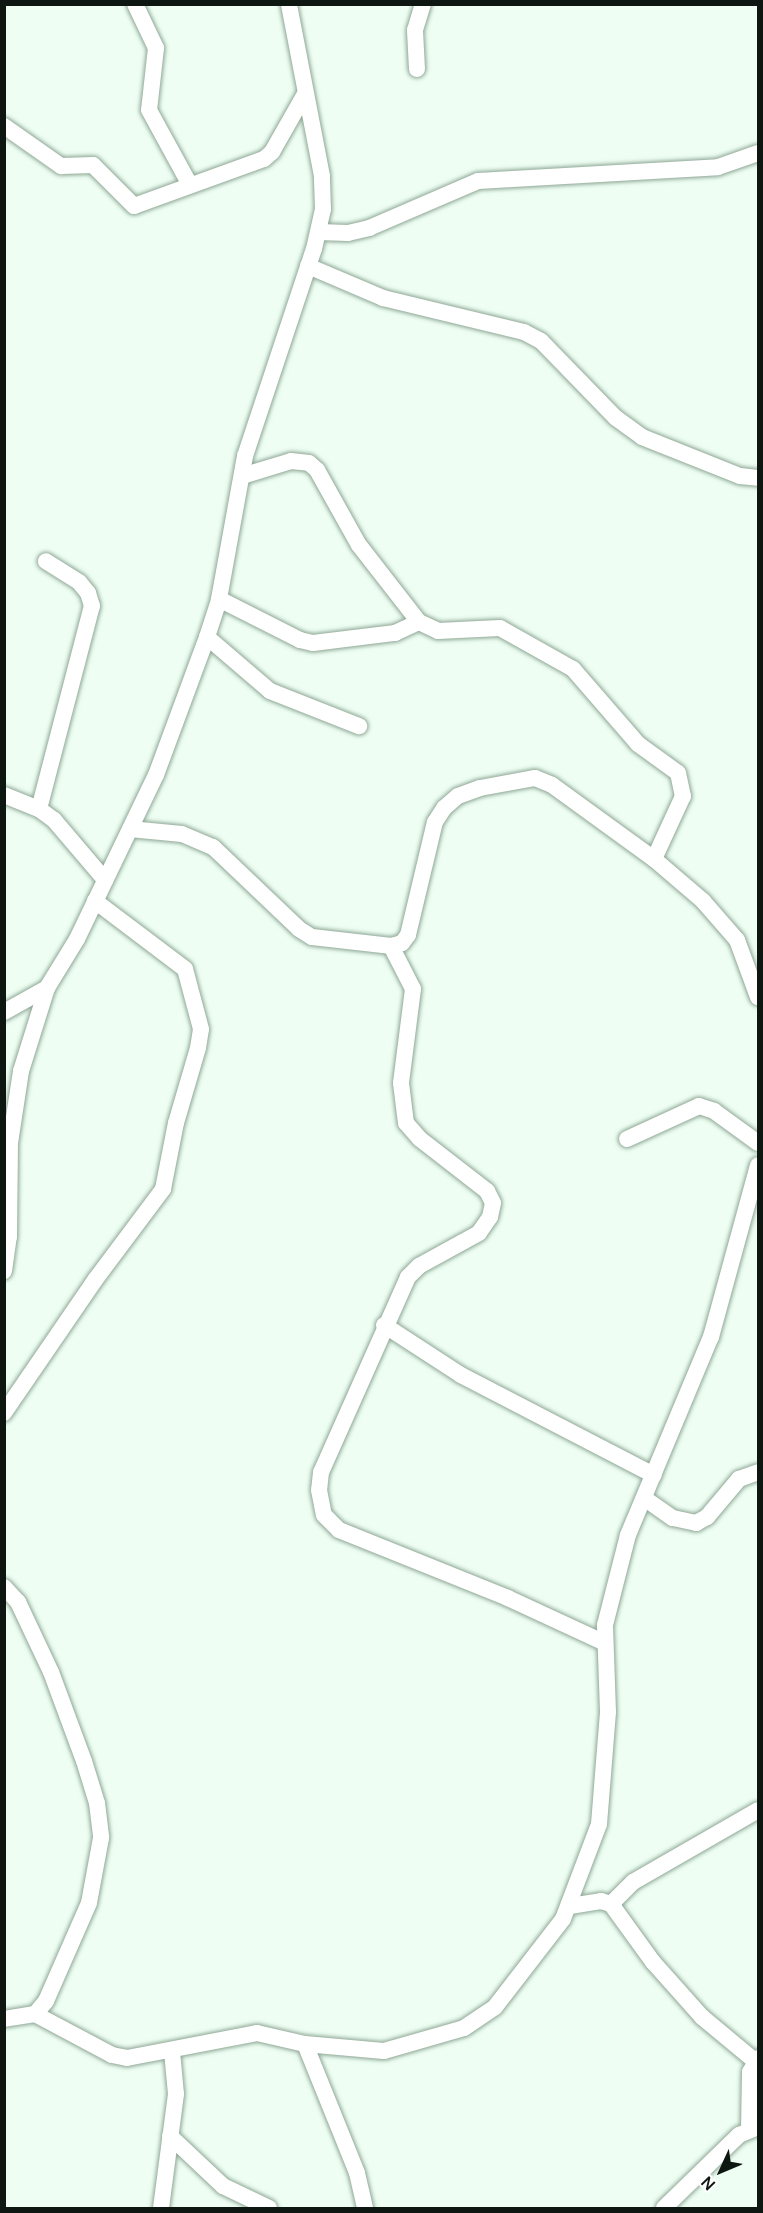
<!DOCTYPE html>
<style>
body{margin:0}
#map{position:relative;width:763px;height:2213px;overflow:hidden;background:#eefef3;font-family:Manrope,sans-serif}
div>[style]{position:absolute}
.roads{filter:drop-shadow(0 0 2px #8ea795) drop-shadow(0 0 2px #8ea795)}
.minor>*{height:16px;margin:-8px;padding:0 8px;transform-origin:8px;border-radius:8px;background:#fff}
span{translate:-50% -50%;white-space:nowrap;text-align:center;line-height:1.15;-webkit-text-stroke:5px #fff;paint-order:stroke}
.frame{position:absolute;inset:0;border:6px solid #0d1610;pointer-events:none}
.north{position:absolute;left:691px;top:2141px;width:60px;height:60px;-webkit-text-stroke:4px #fff;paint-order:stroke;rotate:226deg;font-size:16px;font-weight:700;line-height:24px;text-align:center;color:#0d1610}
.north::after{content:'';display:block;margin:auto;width:21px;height:27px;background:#0d1610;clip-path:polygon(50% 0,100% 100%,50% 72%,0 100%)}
</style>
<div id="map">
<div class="roads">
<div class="minor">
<i style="left:135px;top:4px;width:49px;rotate:64.5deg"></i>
<i style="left:156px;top:48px;width:62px;rotate:96.4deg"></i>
<i style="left:149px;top:110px;width:83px;rotate:61.3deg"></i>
<i style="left:417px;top:69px;width:39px;rotate:-93deg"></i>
<i style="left:415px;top:30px;width:27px;rotate:-73deg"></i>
<i style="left:4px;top:126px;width:70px;rotate:35.1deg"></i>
<i style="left:61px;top:166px;width:32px;rotate:-2deg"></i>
<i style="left:93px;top:165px;width:58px;rotate:45deg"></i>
<i style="left:134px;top:206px;width:138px;rotate:-19.9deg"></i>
<i style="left:264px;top:159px;width:11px;rotate:-41deg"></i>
<i style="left:272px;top:152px;width:67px;rotate:-60.4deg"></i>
<i style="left:318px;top:232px;width:30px;rotate:2deg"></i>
<i style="left:348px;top:233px;width:22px;rotate:-13deg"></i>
<i style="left:369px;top:228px;width:119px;rotate:-23.3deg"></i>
<i style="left:478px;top:181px;width:240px;rotate:-3.3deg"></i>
<i style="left:718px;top:167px;width:42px;rotate:-19.3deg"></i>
<i style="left:308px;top:266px;width:82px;rotate:23.1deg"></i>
<i style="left:383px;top:298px;width:145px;rotate:13.6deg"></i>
<i style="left:524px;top:332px;width:19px;rotate:28deg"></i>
<i style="left:541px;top:341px;width:107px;rotate:45.8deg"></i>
<i style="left:616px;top:418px;width:32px;rotate:36deg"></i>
<i style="left:642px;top:437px;width:105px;rotate:21.7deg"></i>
<i style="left:740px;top:476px;width:18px;rotate:6deg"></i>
<i style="left:242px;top:476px;width:51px;rotate:-17deg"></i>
<i style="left:291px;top:461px;width:18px;rotate:6deg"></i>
<i style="left:309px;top:463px;width:11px;rotate:41deg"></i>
<i style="left:317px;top:470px;width:86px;rotate:60.8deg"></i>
<i style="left:359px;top:545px;width:98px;rotate:52.1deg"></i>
<i style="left:419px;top:622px;width:21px;rotate:25deg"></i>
<i style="left:438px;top:631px;width:62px;rotate:-2.8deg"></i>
<i style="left:500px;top:628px;width:84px;rotate:29.3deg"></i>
<i style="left:573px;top:669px;width:99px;rotate:49.1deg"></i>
<i style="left:638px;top:744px;width:49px;rotate:35.9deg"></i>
<i style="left:678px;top:773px;width:24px;rotate:78deg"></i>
<i style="left:683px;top:796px;width:69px;rotate:114.7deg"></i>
<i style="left:219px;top:599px;width:91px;rotate:26.8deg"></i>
<i style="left:300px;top:640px;width:13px;rotate:13deg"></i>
<i style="left:313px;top:643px;width:83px;rotate:-7deg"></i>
<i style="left:395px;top:633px;width:26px;rotate:-25deg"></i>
<i style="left:207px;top:637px;width:83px;rotate:40.6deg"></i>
<i style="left:270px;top:691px;width:96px;rotate:21.5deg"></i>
<i style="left:4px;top:795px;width:38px;rotate:22deg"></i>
<i style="left:39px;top:809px;width:19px;rotate:36deg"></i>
<i style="left:54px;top:820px;width:79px;rotate:49.6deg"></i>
<i style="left:39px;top:809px;width:210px;rotate:-75.4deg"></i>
<i style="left:92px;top:606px;width:14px;rotate:-107deg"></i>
<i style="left:88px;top:593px;width:14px;rotate:-129deg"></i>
<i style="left:79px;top:582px;width:39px;rotate:-148deg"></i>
<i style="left:130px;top:829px;width:52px;rotate:5.5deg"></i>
<i style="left:182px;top:834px;width:34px;rotate:23deg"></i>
<i style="left:213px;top:847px;width:119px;rotate:43.6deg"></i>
<i style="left:299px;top:929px;width:15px;rotate:32deg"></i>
<i style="left:312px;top:937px;width:80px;rotate:6.5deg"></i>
<i style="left:391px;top:946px;width:11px;rotate:-15deg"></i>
<i style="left:402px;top:943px;width:10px;rotate:-53deg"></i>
<i style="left:408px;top:935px;width:116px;rotate:-76.6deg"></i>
<i style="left:435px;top:822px;width:17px;rotate:-57deg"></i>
<i style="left:444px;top:808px;width:18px;rotate:-41deg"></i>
<i style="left:458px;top:796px;width:23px;rotate:-20deg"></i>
<i style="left:480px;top:788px;width:56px;rotate:-10.3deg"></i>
<i style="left:535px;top:778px;width:18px;rotate:22deg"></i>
<i style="left:552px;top:785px;width:126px;rotate:36deg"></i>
<i style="left:654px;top:859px;width:65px;rotate:40.6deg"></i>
<i style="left:703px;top:901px;width:52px;rotate:48.9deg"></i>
<i style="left:737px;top:940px;width:61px;rotate:69.8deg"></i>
<i style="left:391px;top:946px;width:48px;rotate:62.9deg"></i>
<i style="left:413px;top:989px;width:95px;rotate:97.3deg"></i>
<i style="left:401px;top:1083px;width:40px;rotate:82.9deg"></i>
<i style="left:406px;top:1123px;width:21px;rotate:49deg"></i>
<i style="left:420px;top:1139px;width:85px;rotate:37.8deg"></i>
<i style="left:487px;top:1191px;width:13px;rotate:63deg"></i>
<i style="left:493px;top:1203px;width:14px;rotate:102deg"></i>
<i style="left:490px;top:1217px;width:19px;rotate:125deg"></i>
<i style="left:479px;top:1233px;width:68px;rotate:151.2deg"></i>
<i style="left:419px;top:1266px;width:16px;rotate:135deg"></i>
<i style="left:408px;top:1277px;width:214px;rotate:114deg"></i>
<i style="left:321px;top:1472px;width:18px;rotate:96deg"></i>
<i style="left:319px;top:1490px;width:25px;rotate:79deg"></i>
<i style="left:324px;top:1515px;width:21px;rotate:45deg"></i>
<i style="left:339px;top:1530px;width:182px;rotate:21.9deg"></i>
<i style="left:508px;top:1598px;width:105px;rotate:24.9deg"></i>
<i style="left:4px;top:1012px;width:49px;rotate:-29.2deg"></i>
<i style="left:627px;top:1139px;width:79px;rotate:-24.6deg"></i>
<i style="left:699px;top:1106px;width:16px;rotate:18deg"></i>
<i style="left:714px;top:1111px;width:54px;rotate:36deg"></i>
<i style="left:4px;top:1271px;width:34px;rotate:-82deg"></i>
<i style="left:9px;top:1237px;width:94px;rotate:-89.4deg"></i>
<i style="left:10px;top:1143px;width:73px;rotate:-81.3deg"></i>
<i style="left:21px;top:1071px;width:87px;rotate:-72.6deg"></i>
<i style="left:47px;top:988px;width:57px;rotate:-58.5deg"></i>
<i style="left:77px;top:939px;width:182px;rotate:-64.3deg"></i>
<i style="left:156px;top:775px;width:147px;rotate:-69.7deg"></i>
<i style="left:207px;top:637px;width:40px;rotate:-72deg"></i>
<i style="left:219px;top:599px;width:145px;rotate:-79.7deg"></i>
<i style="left:245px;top:456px;width:218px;rotate:-71.6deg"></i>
<i style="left:314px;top:249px;width:41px;rotate:-77.3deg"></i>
<i style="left:323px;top:209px;width:33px;rotate:-92deg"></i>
<i style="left:322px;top:176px;width:175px;rotate:-100.9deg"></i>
<i style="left:384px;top:1325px;width:92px;rotate:33deg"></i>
<i style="left:461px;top:1375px;width:217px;rotate:27.4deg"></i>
<i style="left:4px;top:1413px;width:161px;rotate:-55.6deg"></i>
<i style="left:95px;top:1280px;width:114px;rotate:-53.2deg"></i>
<i style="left:163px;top:1189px;width:67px;rotate:-78.9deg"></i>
<i style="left:176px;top:1123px;width:78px;rotate:-73.7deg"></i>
<i style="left:198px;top:1048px;width:19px;rotate:-81deg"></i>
<i style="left:201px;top:1029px;width:62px;rotate:-104.9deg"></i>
<i style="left:185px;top:969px;width:113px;rotate:-142.9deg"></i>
<i style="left:644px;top:1498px;width:35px;rotate:35deg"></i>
<i style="left:673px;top:1518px;width:24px;rotate:12deg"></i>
<i style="left:696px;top:1523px;width:13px;rotate:-29deg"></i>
<i style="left:707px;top:1517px;width:50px;rotate:-49.9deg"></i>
<i style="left:739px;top:1479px;width:20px;rotate:-20deg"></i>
<i style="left:4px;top:1587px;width:21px;rotate:47deg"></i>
<i style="left:18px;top:1602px;width:77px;rotate:64.8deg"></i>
<i style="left:51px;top:1672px;width:95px;rotate:69.7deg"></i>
<i style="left:84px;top:1761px;width:44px;rotate:72.8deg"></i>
<i style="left:97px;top:1803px;width:35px;rotate:83deg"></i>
<i style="left:101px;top:1838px;width:66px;rotate:100.5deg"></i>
<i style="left:89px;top:1903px;width:107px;rotate:113.7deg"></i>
<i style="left:46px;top:2001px;width:17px;rotate:130deg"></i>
<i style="left:35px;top:2014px;width:31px;rotate:171deg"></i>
<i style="left:611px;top:1904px;width:31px;rotate:-45deg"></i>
<i style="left:633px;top:1882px;width:144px;rotate:-29.9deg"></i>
<i style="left:570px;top:1906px;width:31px;rotate:-9deg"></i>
<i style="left:601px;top:1901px;width:10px;rotate:17deg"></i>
<i style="left:611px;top:1904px;width:72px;rotate:54.1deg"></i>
<i style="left:653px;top:1962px;width:74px;rotate:48.3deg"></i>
<i style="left:702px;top:2017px;width:69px;rotate:39.7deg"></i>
<i style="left:35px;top:2014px;width:87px;rotate:28deg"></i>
<i style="left:112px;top:2055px;width:15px;rotate:11deg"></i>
<i style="left:127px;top:2058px;width:132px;rotate:-10.9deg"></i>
<i style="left:257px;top:2033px;width:49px;rotate:12.9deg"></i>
<i style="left:305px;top:2044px;width:79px;rotate:5.1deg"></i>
<i style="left:384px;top:2051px;width:83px;rotate:-16deg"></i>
<i style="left:464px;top:2028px;width:37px;rotate:-34deg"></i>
<i style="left:495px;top:2007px;width:111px;rotate:-52.3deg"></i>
<i style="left:563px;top:1919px;width:102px;rotate:-69.2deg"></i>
<i style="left:599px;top:1824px;width:112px;rotate:-85.4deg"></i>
<i style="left:608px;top:1712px;width:87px;rotate:-92deg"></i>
<i style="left:605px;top:1625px;width:93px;rotate:-75.7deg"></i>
<i style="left:628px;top:1535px;width:215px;rotate:-67.3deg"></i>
<i style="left:711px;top:1337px;width:178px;rotate:-74.7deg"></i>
<i style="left:305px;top:2044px;width:139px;rotate:68deg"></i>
<i style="left:357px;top:2173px;width:36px;rotate:77deg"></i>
<i style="left:749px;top:2130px;width:58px;rotate:-89deg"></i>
<i style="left:750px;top:2072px;width:16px;rotate:-60deg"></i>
<i style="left:170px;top:2136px;width:73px;rotate:43.3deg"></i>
<i style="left:223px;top:2186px;width:51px;rotate:25.6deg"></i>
<i style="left:161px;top:2208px;width:115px;rotate:-82.5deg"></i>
<i style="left:176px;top:2094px;width:42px;rotate:-95.4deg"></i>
<i style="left:664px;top:2208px;width:105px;rotate:-44.2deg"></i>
<i style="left:739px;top:2135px;width:21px;rotate:-23deg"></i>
</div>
</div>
<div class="frame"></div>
<div class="north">N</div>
</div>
